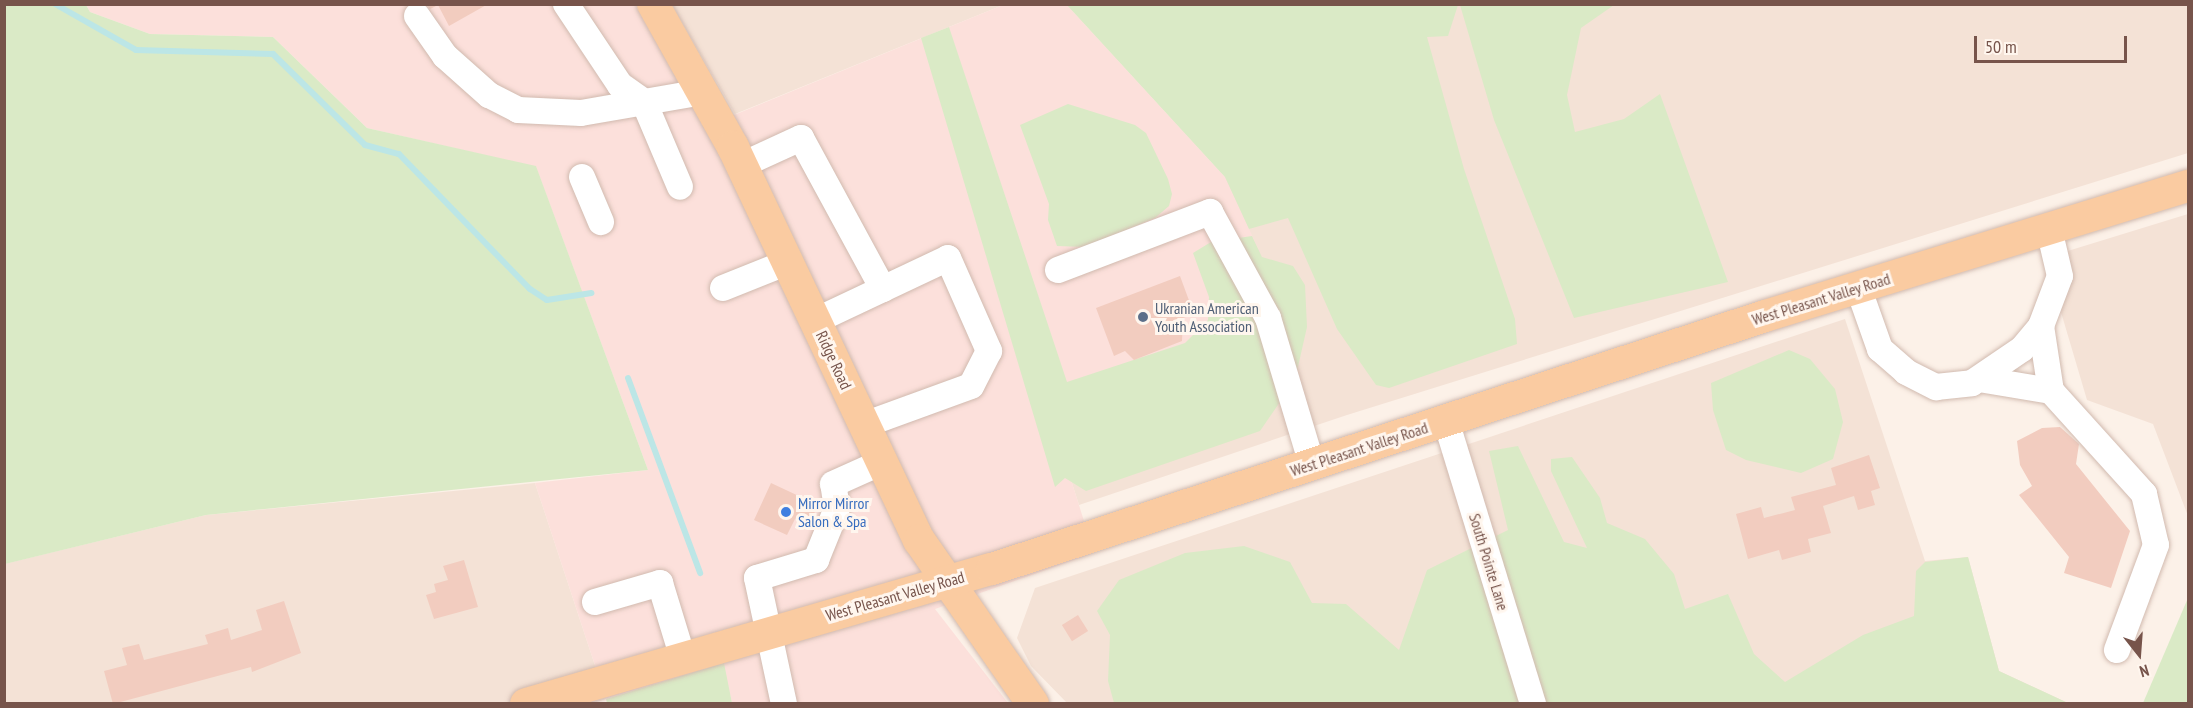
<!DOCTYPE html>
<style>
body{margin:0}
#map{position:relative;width:2193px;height:708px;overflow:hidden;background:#fcf1e8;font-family:"PT Sans Narrow",sans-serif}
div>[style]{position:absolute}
.residential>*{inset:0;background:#f4e2d6}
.commercial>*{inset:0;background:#fce0db}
.green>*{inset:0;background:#daeac6}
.stream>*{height:6px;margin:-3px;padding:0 3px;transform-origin:3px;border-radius:3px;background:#bce6e6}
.building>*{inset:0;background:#f2ccbf;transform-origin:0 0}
.roads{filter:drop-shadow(0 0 2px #d1baaf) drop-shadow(0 0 2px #d1baaf)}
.minor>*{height:26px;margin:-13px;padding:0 13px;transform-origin:13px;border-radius:13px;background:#fff}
.major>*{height:32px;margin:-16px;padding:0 16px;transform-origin:16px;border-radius:16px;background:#facba1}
.dots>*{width:16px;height:16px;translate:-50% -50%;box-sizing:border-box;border:3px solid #fff6ee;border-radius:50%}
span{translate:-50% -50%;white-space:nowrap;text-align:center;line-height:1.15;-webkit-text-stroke:6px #fff6ee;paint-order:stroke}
.street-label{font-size:16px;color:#77544b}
.service-label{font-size:16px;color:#4e5e75}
.left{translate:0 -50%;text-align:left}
.shop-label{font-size:16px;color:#366cbe}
.frame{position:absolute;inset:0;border:6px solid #77544b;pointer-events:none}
.north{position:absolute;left:2109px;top:624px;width:60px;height:60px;-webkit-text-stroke:4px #fff6ee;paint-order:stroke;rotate:163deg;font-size:16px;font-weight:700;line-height:24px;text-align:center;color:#77544b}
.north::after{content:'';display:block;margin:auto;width:21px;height:27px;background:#77544b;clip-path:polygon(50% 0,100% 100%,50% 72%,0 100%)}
.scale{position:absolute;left:1974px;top:36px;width:153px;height:27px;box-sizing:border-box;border:3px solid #77544b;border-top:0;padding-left:8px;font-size:18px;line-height:21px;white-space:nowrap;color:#77544b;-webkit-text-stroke:4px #fff6ee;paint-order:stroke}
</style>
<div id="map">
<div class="residential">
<i style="clip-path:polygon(672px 5px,1003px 5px,735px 114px)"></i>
<i style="clip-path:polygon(1067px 5px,2188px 5px,2188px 153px,1347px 415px,1079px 505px,1046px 403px,1225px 177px)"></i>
<i style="clip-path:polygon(2188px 214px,2188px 516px,2153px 424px,2087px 400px,2045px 258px)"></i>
<i style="clip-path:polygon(1845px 319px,1925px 561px,1968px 557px,1999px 671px,2068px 703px,1067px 703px,1031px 666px,1017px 638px,1035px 588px)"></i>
<i style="clip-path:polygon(535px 483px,606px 699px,591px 704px,5px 703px,4px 564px,206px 515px)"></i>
</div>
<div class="commercial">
<i style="clip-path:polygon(86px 5px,635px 5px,707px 126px,1003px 5px,1067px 5px,1225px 177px,1289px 315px,1047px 403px,1094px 553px,935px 609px,1008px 703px,732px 703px,723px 664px,606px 699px,535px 483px,648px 470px,536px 167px,367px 128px,273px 37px,150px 34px,90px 12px)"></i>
</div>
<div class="green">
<i style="clip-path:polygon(4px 5px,86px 5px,90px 12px,150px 34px,273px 37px,367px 128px,536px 166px,648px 470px,206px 515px,5px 564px)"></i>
<i style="clip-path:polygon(1067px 5px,1458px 5px,1448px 36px,1427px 37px,1464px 169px,1515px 319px,1517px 344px,1389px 388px,1376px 385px,1337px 329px,1288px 218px,1249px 229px,1225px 177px)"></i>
<i style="clip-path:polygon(1460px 5px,1614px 5px,1581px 28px,1567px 95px,1575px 132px,1624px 119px,1660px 94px,1728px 282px,1574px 318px,1494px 120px)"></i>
<i style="clip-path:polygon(949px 27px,1067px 382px,1185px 343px,1208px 320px,1209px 297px,1193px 253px,1211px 242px,1252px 236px,1262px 257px,1293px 266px,1305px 285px,1307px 327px,1295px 380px,1260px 431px,1086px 491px,1065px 478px,1055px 487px,921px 38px)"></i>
<i style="clip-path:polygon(1068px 104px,1135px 125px,1146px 133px,1168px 179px,1172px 194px,1169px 206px,1155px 218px,1085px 247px,1057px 246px,1048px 220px,1049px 204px,1020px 125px)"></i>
<i style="clip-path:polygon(1789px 350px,1810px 359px,1835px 389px,1843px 422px,1833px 459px,1801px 473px,1746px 460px,1726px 450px,1713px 410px,1711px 383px)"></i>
<i style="clip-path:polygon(1518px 446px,1564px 542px,1587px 548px,1551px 471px,1551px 459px,1572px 457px,1600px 498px,1607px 523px,1645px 539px,1674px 574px,1685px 609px,1728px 594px,1754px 654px,1785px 682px,1863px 635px,1914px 616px,1916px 571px,1925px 562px,1968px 557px,1999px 671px,2068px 703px,1114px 703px,1108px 681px,1110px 635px,1097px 611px,1119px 580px,1185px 553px,1244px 546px,1290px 562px,1312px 603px,1346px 604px,1399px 650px,1427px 570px,1508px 530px,1489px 451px)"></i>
<i style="clip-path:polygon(2188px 598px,2188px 703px,2143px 703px)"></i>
<i style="clip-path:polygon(724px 663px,732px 703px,607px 703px,606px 699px)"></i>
</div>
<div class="stream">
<i style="left:55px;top:4px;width:93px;rotate:29.6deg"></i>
<i style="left:136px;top:50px;width:137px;rotate:1.7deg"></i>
<i style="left:273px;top:54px;width:129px;rotate:44.7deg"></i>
<i style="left:365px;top:145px;width:35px;rotate:15deg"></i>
<i style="left:399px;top:154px;width:188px;rotate:45.9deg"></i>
<i style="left:530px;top:289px;width:20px;rotate:33deg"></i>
<i style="left:547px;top:300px;width:45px;rotate:-9deg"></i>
<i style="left:628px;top:378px;width:208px;rotate:69.7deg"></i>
</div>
<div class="building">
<i style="clip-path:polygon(426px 4px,488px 4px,449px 26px,438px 5px,430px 9px)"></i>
<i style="clip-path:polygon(1180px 276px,1194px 314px,1183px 318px,1182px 341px,1134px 360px,1125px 351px,1114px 356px,1096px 308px)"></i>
<i style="clip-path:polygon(2060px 427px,2079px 444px,2076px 464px,2130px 531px,2111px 588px,2064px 573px,2069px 557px,2019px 495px,2032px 486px,2020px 465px,2017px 441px,2042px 428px)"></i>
<i style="clip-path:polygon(1869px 455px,1880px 488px,1871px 491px,1875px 505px,1858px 510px,1854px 496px,1823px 506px,1831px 533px,1808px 539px,1811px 552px,1782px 560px,1779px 550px,1748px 559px,1736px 514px,1761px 507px,1764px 518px,1795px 510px,1791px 497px,1836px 485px,1831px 468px)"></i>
<i style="clip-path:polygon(771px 483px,818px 505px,809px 525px,795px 519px,787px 535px,754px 520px)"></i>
<i style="clip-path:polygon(464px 560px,478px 607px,434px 619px,426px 595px,436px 592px,434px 584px,448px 580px,443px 566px)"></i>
<i style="clip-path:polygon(284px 601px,301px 653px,252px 672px,251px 667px,113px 704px,104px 671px,127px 665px,122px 648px,139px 644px,144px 660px,208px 644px,205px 635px,228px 628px,231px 640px,262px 630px,256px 610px)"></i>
<i style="left:1078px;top:615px;width:19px;height:19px;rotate:58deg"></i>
</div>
<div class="roads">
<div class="minor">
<i style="left:566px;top:4px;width:97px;rotate:56.3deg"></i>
<i style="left:620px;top:85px;width:29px;rotate:35deg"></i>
<i style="left:644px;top:102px;width:92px;rotate:67deg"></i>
<i style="left:417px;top:16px;width:49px;rotate:55deg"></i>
<i style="left:445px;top:56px;width:59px;rotate:41.6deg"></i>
<i style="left:489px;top:95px;width:33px;rotate:27deg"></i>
<i style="left:518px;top:110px;width:63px;rotate:2.7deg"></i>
<i style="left:581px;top:113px;width:124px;rotate:-9.8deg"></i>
<i style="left:742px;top:165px;width:65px;rotate:-24.6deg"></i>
<i style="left:801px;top:138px;width:172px;rotate:61.5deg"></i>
<i style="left:582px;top:177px;width:49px;rotate:67.1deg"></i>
<i style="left:1058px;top:270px;width:163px;rotate:-20.9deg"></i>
<i style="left:1210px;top:212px;width:121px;rotate:61.3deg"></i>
<i style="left:1268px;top:318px;width:153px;rotate:73.3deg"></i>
<i style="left:1858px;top:287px;width:66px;rotate:70.5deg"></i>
<i style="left:1880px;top:349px;width:35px;rotate:41deg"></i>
<i style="left:1906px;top:372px;width:34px;rotate:27deg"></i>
<i style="left:1936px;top:387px;width:36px;rotate:-6deg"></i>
<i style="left:1972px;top:383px;width:60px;rotate:-34.2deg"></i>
<i style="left:2022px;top:349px;width:30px;rotate:-50deg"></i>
<i style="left:2041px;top:326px;width:53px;rotate:-69.2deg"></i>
<i style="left:2060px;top:276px;width:48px;rotate:-103.2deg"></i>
<i style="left:723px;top:288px;width:70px;rotate:-21.8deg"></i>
<i style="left:815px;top:321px;width:147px;rotate:-25.3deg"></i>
<i style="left:948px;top:258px;width:102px;rotate:66.2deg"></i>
<i style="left:989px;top:351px;width:39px;rotate:117deg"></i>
<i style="left:971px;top:386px;width:114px;rotate:160deg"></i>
<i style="left:2041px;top:326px;width:66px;rotate:81.3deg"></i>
<i style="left:1979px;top:379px;width:73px;rotate:9.5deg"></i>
<i style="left:2051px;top:391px;width:139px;rotate:47.9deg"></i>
<i style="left:2144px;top:494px;width:52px;rotate:76.8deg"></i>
<i style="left:2156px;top:545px;width:112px;rotate:110.4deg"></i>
<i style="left:1446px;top:421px;width:296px;rotate:72.9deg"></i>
<i style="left:595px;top:602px;width:68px;rotate:-16.3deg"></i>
<i style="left:660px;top:583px;width:78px;rotate:73deg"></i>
<i style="left:784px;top:704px;width:129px;rotate:-102.1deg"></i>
<i style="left:757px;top:578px;width:62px;rotate:-17deg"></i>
<i style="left:816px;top:560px;width:56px;rotate:-68deg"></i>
<i style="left:837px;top:508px;width:24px;rotate:-99deg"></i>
<i style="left:833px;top:484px;width:54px;rotate:-24.2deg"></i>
</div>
<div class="major">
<i style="left:653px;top:4px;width:164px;rotate:60.8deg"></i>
<i style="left:733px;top:147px;width:435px;rotate:64.7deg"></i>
<i style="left:919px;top:540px;width:200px;rotate:55.2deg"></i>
<i style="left:526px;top:704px;width:485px;rotate:-16.2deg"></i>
<i style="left:992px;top:569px;width:813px;rotate:-18.12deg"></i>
<i style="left:1765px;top:316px;width:443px;rotate:-17.1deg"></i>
</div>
</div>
<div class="dots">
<i style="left:1143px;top:317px;background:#5c6f8a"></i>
<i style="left:786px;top:512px;background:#3f7fe0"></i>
</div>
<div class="street-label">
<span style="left:1821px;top:299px;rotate:-17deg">West Pleasant Valley Road</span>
<span style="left:834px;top:360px;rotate:65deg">Ridge Road</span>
<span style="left:1359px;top:449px;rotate:-18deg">West Pleasant Valley Road</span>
<span style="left:1489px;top:562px;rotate:73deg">South Pointe Lane</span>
<span style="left:895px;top:596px;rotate:-16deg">West Pleasant Valley Road</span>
</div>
<div class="service-label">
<span class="left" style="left:1155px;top:317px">Ukranian American<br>Youth Association</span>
</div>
<div class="shop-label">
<span class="left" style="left:798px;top:512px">Mirror Mirror<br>Salon &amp; Spa</span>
</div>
<div class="frame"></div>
<div class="north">N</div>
<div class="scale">50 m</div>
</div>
